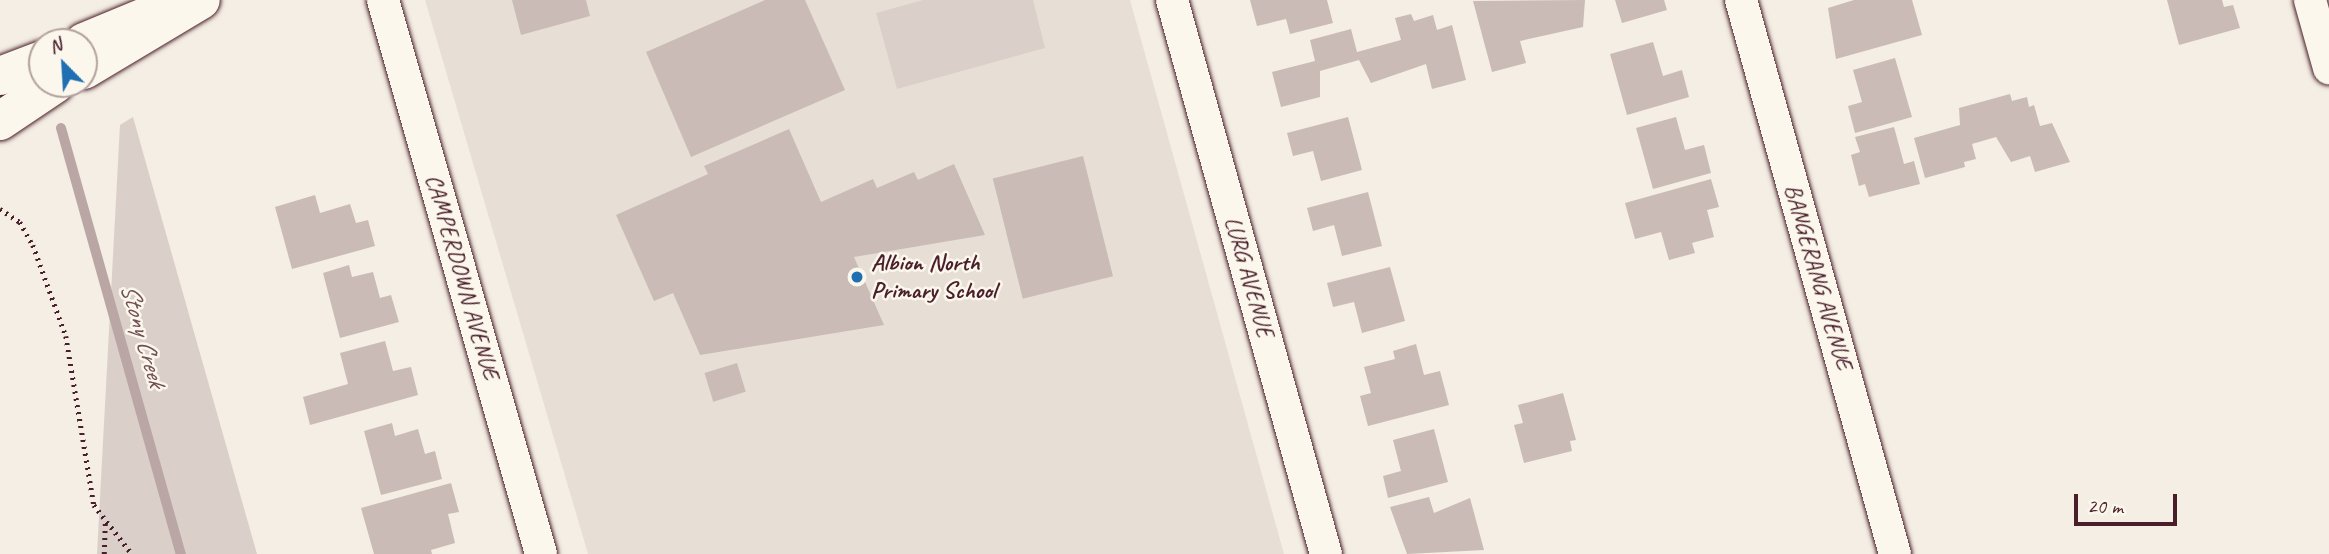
<!DOCTYPE html>
<style>
body{margin:0}
#map{position:relative;width:2329px;height:554px;overflow:hidden;background:#f4eee4;font-family:Caveat,sans-serif}
div>[style]{position:absolute}
.built>*{inset:0;background:#e7dfd6}
.green>*{inset:0;background:#dbd0c9}
.stream>*{height:10px;margin:-5px;padding:0 5px;transform-origin:5px;border-radius:5px;background:#baa7a5}
.building>*{inset:0;background:#cabbb6;transform-origin:0 0}
.path>*{height:4.5px;margin-top:-2.25px;transform-origin:0;background:repeating-linear-gradient(90deg,#4a1f2b 0 2px,transparent 0 7px)}
.roads{filter:drop-shadow(0 0 2px #4a1f2b) drop-shadow(0 0 2px #4a1f2b)}
.minor>*{height:32px;margin:-16px;padding:0 16px;transform-origin:16px;border-radius:16px;background:#fbf7ec}
.tertiary>*{height:38px;margin:-19px;padding:0 19px;transform-origin:19px;border-radius:19px;background:#fbf7ec}
.motorway>*{height:38px;margin:-19px;padding:0 19px;transform-origin:19px;border-radius:19px;background:#fbf7ec}
.dots>*{width:19px;height:19px;translate:-50% -50%;box-sizing:border-box;border:4px solid #fbf7ec;border-radius:50%}
span{translate:-50% -50%;white-space:nowrap;text-align:center;line-height:1.15;-webkit-text-stroke:5px #fbf7ec;paint-order:stroke}
.poi-label{font-size:24px;color:#4a1f2b;font-weight:700}
.left{translate:0 -50%;text-align:left}
.street-label{font-size:24px;color:#4a1f2b}
.water-label{font-size:26px;color:#714f56;font-style:italic}
.north{position:absolute;left:28px;top:28px;width:70px;height:70px;box-sizing:border-box;background:#fbf7ec;border:2px solid #b4a19f;border-radius:50%;rotate:336deg;font-size:19px;font-weight:700;line-height:28px;text-align:center;color:#4a1f2b}
.north::after{content:'';display:block;margin:auto;width:24px;height:32px;background:#1f6fb2;clip-path:polygon(50% 0,100% 100%,50% 72%,0 100%)}
.scale{position:absolute;left:2074px;top:494px;width:103px;height:32px;box-sizing:border-box;border:4px solid #4a1f2b;border-top:0;padding-left:9px;font-size:21px;line-height:24px;white-space:nowrap;color:#4a1f2b;-webkit-text-stroke:5px #fbf7ec;paint-order:stroke}
</style>
<div id="map">
<div class="built">
<i style="clip-path:polygon(425px 0,1130px 0,1284px 554px,588px 554px)"></i>
</div>
<div class="green">
<i style="clip-path:polygon(923px 0,1033px 0,1045px 48px,897px 89px,876px 13px)"></i>
<i style="clip-path:polygon(133px 117px,142px 149px,257px 554px,97px 554px,120px 125px)"></i>
</div>
<div class="stream">
<i style="left:61px;top:128px;width:443px;rotate:74.3deg"></i>
</div>
<div class="building">
<i style="clip-path:polygon(512px 0,586px 0,590px 16px,521px 35px)"></i>
<i style="clip-path:polygon(765px 0,805px 0,845px 90px,691px 157px,646px 52px)"></i>
<i style="clip-path:polygon(1250px 0,1327px 0,1333px 23px,1290px 34px,1286px 19px,1257px 26px)"></i>
<i style="clip-path:polygon(1585px 0,1583px 27px,1520px 41px,1526px 63px,1492px 72px,1473px 1px)"></i>
<i style="clip-path:polygon(1615px 0,1664px 0,1667px 10px,1622px 23px)"></i>
<i style="clip-path:polygon(1854px 0,1912px 0,1922px 35px,1836px 59px,1828px 8px)"></i>
<i style="clip-path:polygon(2167px 0,2222px 0,2224px 7px,2233px 5px,2240px 28px,2179px 45px)"></i>
<i style="clip-path:polygon(1411px 14px,1414px 21px,1433px 15px,1437px 30px,1452px 25px,1466px 80px,1432px 89px,1426px 64px,1371px 83px,1359px 60px,1320px 71px,1320px 97px,1281px 107px,1272px 72px,1315px 61px,1310px 40px,1351px 29px,1357px 52px,1401px 40px,1395px 18px)"></i>
<i style="clip-path:polygon(1653px 42px,1663px 76px,1682px 70px,1689px 97px,1627px 115px,1610px 54px)"></i>
<i style="clip-path:polygon(1895px 58px,1912px 117px,1855px 133px,1848px 106px,1862px 102px,1853px 70px)"></i>
<i style="clip-path:polygon(2010px 94px,2012px 101px,2027px 97px,2029px 107px,2034px 105px,2040px 126px,2052px 123px,2070px 162px,2035px 172px,2030px 156px,2011px 162px,1996px 137px,1972px 144px,1976px 159px,1964px 162px,1965px 167px,1925px 178px,1914px 138px,1960px 125px,1959px 108px)"></i>
<i style="clip-path:polygon(1348px 117px,1362px 170px,1321px 181px,1313px 151px,1293px 156px,1287px 133px)"></i>
<i style="clip-path:polygon(1676px 117px,1685px 150px,1704px 145px,1711px 173px,1653px 189px,1636px 128px)"></i>
<i style="clip-path:polygon(1894px 127px,1904px 164px,1914px 161px,1920px 184px,1869px 197px,1865px 184px,1859px 186px,1851px 155px,1860px 152px,1855px 137px)"></i>
<i style="clip-path:polygon(789px 129px,821px 202px,873px 179px,877px 188px,914px 172px,918px 180px,954px 164px,985px 235px,854px 257px,884px 325px,700px 355px,673px 293px,654px 301px,616px 215px,708px 174px,704px 166px)"></i>
<i style="left:1083px;top:156px;width:124px;height:93px;rotate:76deg"></i>
<i style="clip-path:polygon(1711px 179px,1719px 207px,1707px 210px,1714px 237px,1692px 243px,1695px 253px,1669px 260px,1661px 232px,1635px 239px,1625px 203px)"></i>
<i style="clip-path:polygon(1368px 192px,1382px 246px,1342px 256px,1334px 225px,1313px 231px,1307px 208px)"></i>
<i style="clip-path:polygon(315px 195px,320px 213px,350px 204px,356px 223px,368px 220px,375px 246px,292px 269px,275px 207px)"></i>
<i style="clip-path:polygon(349px 265px,352px 277px,373px 272px,380px 298px,391px 295px,399px 322px,340px 338px,323px 273px)"></i>
<i style="clip-path:polygon(1390px 267px,1405px 321px,1362px 333px,1354px 302px,1333px 307px,1327px 283px)"></i>
<i style="clip-path:polygon(385px 341px,393px 371px,411px 367px,418px 395px,310px 425px,303px 397px,348px 384px,340px 353px)"></i>
<i style="clip-path:polygon(1416px 344px,1424px 375px,1440px 371px,1449px 405px,1368px 426px,1360px 396px,1371px 393px,1364px 367px,1395px 359px,1393px 351px)"></i>
<i style="left:737px;top:363px;width:30px;height:34px;rotate:73deg"></i>
<i style="clip-path:polygon(1563px 393px,1576px 440px,1570px 441px,1572px 451px,1524px 463px,1514px 425px,1523px 423px,1518px 405px)"></i>
<i style="clip-path:polygon(392px 423px,395px 436px,418px 429px,425px 454px,435px 451px,442px 479px,381px 495px,364px 431px)"></i>
<i style="clip-path:polygon(1434px 429px,1448px 482px,1388px 498px,1383px 476px,1401px 471px,1393px 440px)"></i>
<i style="clip-path:polygon(451px 483px,459px 512px,448px 514px,455px 543px,431px 550px,432px 554px,374px 554px,361px 508px)"></i>
<i style="clip-path:polygon(1429px 497px,1434px 513px,1470px 498px,1484px 550px,1407px 554px,1390px 507px)"></i>
</div>
<div class="path">
<i style="left:0;top:209px;width:24px;rotate:33deg"></i>
<i style="left:20px;top:222px;width:26px;rotate:61deg"></i>
<i style="left:33px;top:245px;width:97px;rotate:70.1deg"></i>
<i style="left:66px;top:336px;width:171px;rotate:80.6deg"></i>
<i style="left:94px;top:505px;width:62px;rotate:52.2deg"></i>
<i style="left:104px;top:554px;width:34px;rotate:-88deg"></i>
</div>
<div class="roads">
<div class="minor">
<i style="left:383px;top:0;width:576px;rotate:74.08deg"></i>
<i style="left:1172px;top:0;width:575px;rotate:74.47deg"></i>
<i style="left:1741px;top:0;width:575px;rotate:74.47deg"></i>
<i style="left:2310px;top:0;width:71px;rotate:74.4deg"></i>
</div>
<div class="tertiary">
<i style="left:84px;top:42px;width:81px;rotate:-22.5deg"></i>
<i style="left:0;top:76px;width:45px;rotate:-20.9deg"></i>
</div>
<div class="motorway">
<i style="left:84px;top:70px;width:136px;rotate:-30.9deg"></i>
<i style="left:0;top:121px;width:66px;rotate:-33.9deg"></i>
</div>
</div>
<div class="dots">
<i style="left:857px;top:277px;background:#1f6fb2"></i>
</div>
<div class="poi-label">
<span class="left" style="left:871px;top:277px">Albion North<br>Primary School</span>
</div>
<div class="street-label">
<span style="left:462px;top:277px;rotate:74deg">CAMPERDOWN AVENUE</span>
<span style="left:1249px;top:277px;rotate:74deg">LURG AVENUE</span>
<span style="left:1818px;top:277px;rotate:74deg">BANGERANG AVENUE</span>
</div>
<div class="water-label">
<span style="left:143px;top:335px;rotate:74deg">Stony Creek</span>
</div>
<div class="north">N</div>
<div class="scale">20 m</div>
</div>
